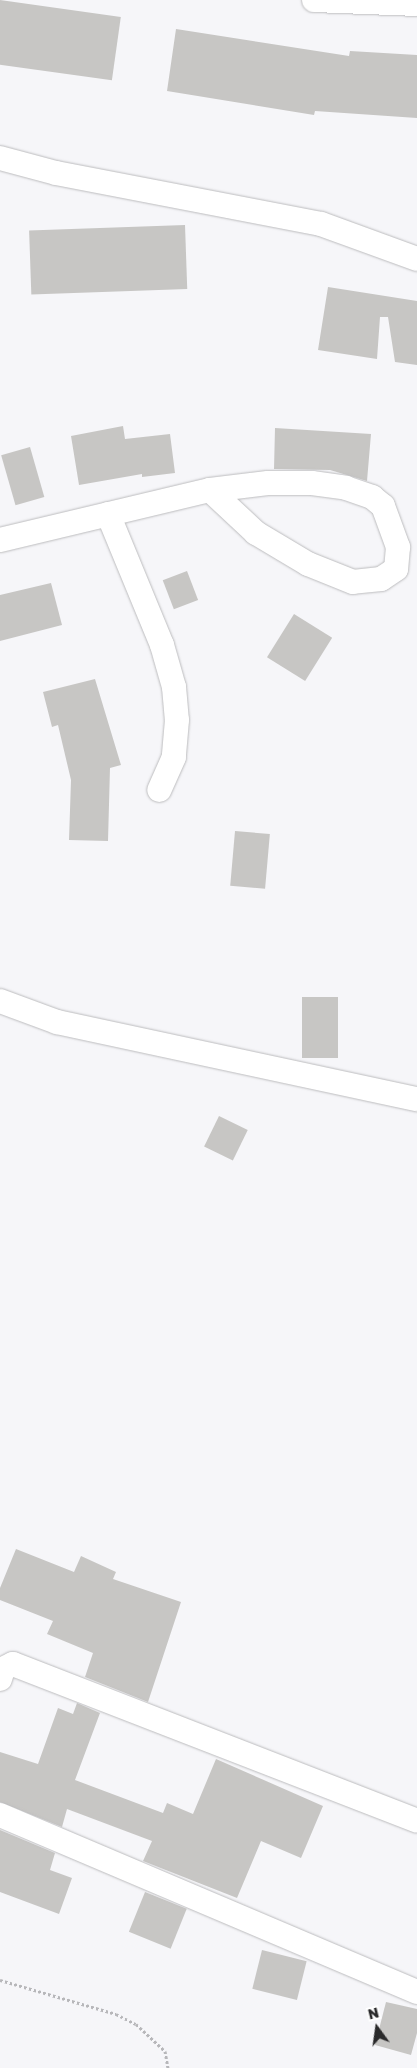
<!DOCTYPE html>
<style>
body{margin:0}
#map{position:relative;width:417px;height:2068px;overflow:hidden;background:#f6f6f9;font-family:"Golos Text",sans-serif}
div>[style]{position:absolute}
.building>*{inset:0;background:#c7c6c4;transform-origin:0 0}
.path>*{height:3px;margin-top:-1.5px;transform-origin:0;background:repeating-linear-gradient(90deg,#b7b7ba 0 2.5px,transparent 0 5px)}
.roads{filter:drop-shadow(0 0 1px #bcbcbe) drop-shadow(0 0 1px #bcbcbe)}
.street>*{height:24px;margin:-12px;padding:0 12px;transform-origin:12px;border-radius:12px;background:#fff}
span{translate:-50% -50%;white-space:nowrap;text-align:center;line-height:1.15;-webkit-text-stroke:4px #fff;paint-order:stroke}
.north{position:absolute;left:352px;top:2003px;width:50px;height:50px;-webkit-text-stroke:4px #fff;paint-order:stroke;rotate:346deg;font-size:14px;font-weight:700;line-height:20px;text-align:center;color:#2a2a2b}
.north::after{content:'';display:block;margin:auto;width:18px;height:22px;background:#2a2a2b;clip-path:polygon(50% 0,100% 100%,50% 72%,0 100%)}
</style>
<div id="map">
<div class="building">
<i style="left:0;top:0;width:122px;height:64px;rotate:8deg"></i>
<i style="clip-path:polygon(176px 29px,349px 56px,350px 51px,417px 55px,417px 118px,315px 111px,314px 115px,167px 91px)"></i>
<i style="left:185px;top:225px;width:64px;height:156px;rotate:88deg"></i>
<i style="clip-path:polygon(328px 287px,417px 301px,417px 365px,395px 362px,388px 317px,380px 317px,377px 359px,318px 350px)"></i>
<i style="clip-path:polygon(123px 426px,125px 439px,170px 434px,175px 473px,142px 477px,142px 474px,79px 485px,71px 436px)"></i>
<i style="clip-path:polygon(275px 428px,371px 434px,367px 481px,330px 470px,274px 469px)"></i>
<i style="left:30px;top:447px;width:52px;height:30px;rotate:74deg"></i>
<i style="left:187px;top:571px;width:31px;height:26px;rotate:69deg"></i>
<i style="clip-path:polygon(51px 583px,62px 625px,0 641px,0 595px)"></i>
<i style="left:294px;top:614px;width:45px;height:51px;rotate:32deg"></i>
<i style="clip-path:polygon(95px 679px,121px 765px,110px 768px,108px 841px,69px 840px,71px 780px,58px 725px,52px 727px,43px 692px)"></i>
<i style="left:235px;top:831px;width:35px;height:55px;rotate:5deg"></i>
<i style="left:302px;top:997px;width:36px;height:61px"></i>
<i style="left:219px;top:1116px;width:32px;height:34px;rotate:26deg"></i>
<i style="clip-path:polygon(16px 1549px,74px 1572px,81px 1556px,116px 1572px,113px 1579px,181px 1602px,148px 1702px,85px 1677px,93px 1653px,47px 1634px,53px 1621px,0 1600px,0 1588px)"></i>
<i style="clip-path:polygon(77px 1703px,100px 1713px,75px 1780px,163px 1813px,167px 1803px,193px 1814px,216px 1759px,323px 1806px,301px 1858px,261px 1841px,237px 1898px,143px 1861px,152px 1841px,67px 1809px,62px 1827px,0 1802px,0 1752px,38px 1764px,58px 1708px,73px 1714px)"></i>
<i style="clip-path:polygon(0 1830px,55px 1853px,50px 1870px,72px 1878px,59px 1914px,0 1892px)"></i>
<i style="left:145px;top:1892px;width:45px;height:43px;rotate:22deg"></i>
<i style="left:262px;top:1950px;width:46px;height:40px;rotate:14deg"></i>
<i style="clip-path:polygon(386px 2002px,417px 2009px,417px 2033px,411px 2055px,375px 2045px)"></i>
</div>
<div class="path">
<i style="left:0;top:1980px;width:121px;rotate:16.3deg"></i>
<i style="left:116px;top:2014px;width:22px;rotate:27deg"></i>
<i style="left:136px;top:2024px;width:40px;rotate:43deg"></i>
<i style="left:165px;top:2051px;width:17px;rotate:80deg"></i>
</div>
<div class="roads">
<div class="street">
<i style="left:314px;top:0;width:103px;rotate:2.2deg"></i>
<i style="left:0;top:158px;width:58px;rotate:15deg"></i>
<i style="left:56px;top:173px;width:270px;rotate:10.9deg"></i>
<i style="left:321px;top:224px;width:102px;rotate:20deg"></i>
<i style="left:108px;top:514px;width:142px;rotate:67.6deg"></i>
<i style="left:162px;top:645px;width:44px;rotate:74.1deg"></i>
<i style="left:174px;top:687px;width:33px;rotate:85deg"></i>
<i style="left:177px;top:720px;width:37px;rotate:95deg"></i>
<i style="left:174px;top:757px;width:36px;rotate:114deg"></i>
<i style="left:0;top:540px;width:216px;rotate:-13.4deg"></i>
<i style="left:210px;top:490px;width:58px;rotate:-6.9deg"></i>
<i style="left:268px;top:483px;width:44px"></i>
<i style="left:312px;top:483px;width:34px;rotate:8deg"></i>
<i style="left:346px;top:488px;width:28px;rotate:19deg"></i>
<i style="left:372px;top:497px;width:14px;rotate:39deg"></i>
<i style="left:383px;top:506px;width:44px;rotate:69.9deg"></i>
<i style="left:398px;top:547px;width:22px;rotate:95deg"></i>
<i style="left:396px;top:569px;width:18px;rotate:146deg"></i>
<i style="left:381px;top:579px;width:28px;rotate:174deg"></i>
<i style="left:353px;top:582px;width:48px;rotate:-158.2deg"></i>
<i style="left:308px;top:564px;width:61px;rotate:-149.2deg"></i>
<i style="left:256px;top:533px;width:63px;rotate:-136.9deg"></i>
<i style="left:0;top:1001px;width:61px;rotate:20.2deg"></i>
<i style="left:57px;top:1022px;width:368px;rotate:12.1deg"></i>
<i style="left:0;top:1679px;width:10px;rotate:-73deg"></i>
<i style="left:3px;top:1669px;width:11px;rotate:-27deg"></i>
<i style="left:13px;top:1664px;width:433px;rotate:21.2deg"></i>
<i style="left:0;top:1815px;width:453px;rotate:23deg"></i>
</div>
</div>
<div class="north">N</div>
</div>
